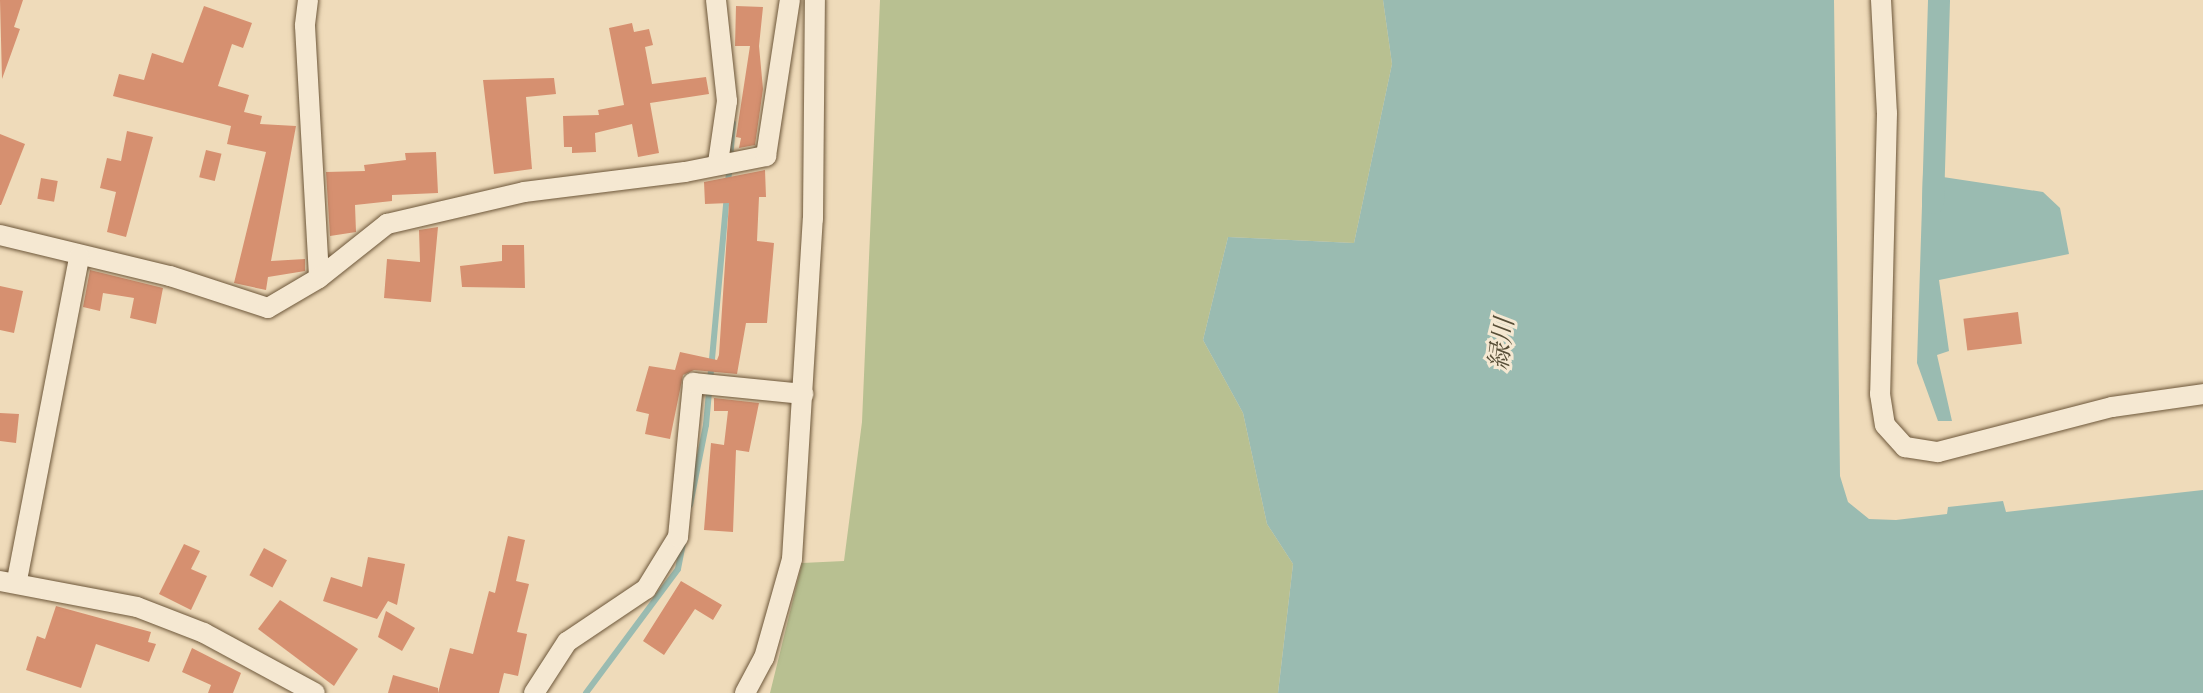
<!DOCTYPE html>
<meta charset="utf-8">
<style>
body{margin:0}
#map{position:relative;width:2203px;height:693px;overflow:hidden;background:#efdbba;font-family:Alegreya,"Noto Serif JP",serif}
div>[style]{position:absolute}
.green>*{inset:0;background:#b8c091}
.water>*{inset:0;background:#9abbb1}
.stream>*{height:6px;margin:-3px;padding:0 3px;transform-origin:3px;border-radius:3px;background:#9abbb1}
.canal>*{height:22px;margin:-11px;padding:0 11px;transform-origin:11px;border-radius:11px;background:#9abbb1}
.building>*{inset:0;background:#d69070;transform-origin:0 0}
.roads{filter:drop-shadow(0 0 2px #6d573a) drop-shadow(0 0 2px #6d573a)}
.street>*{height:20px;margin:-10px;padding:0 10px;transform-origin:10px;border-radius:10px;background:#f5e8d2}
span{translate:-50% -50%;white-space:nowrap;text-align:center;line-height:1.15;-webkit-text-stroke:6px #f5e8d2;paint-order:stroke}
.water-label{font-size:26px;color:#584f38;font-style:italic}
</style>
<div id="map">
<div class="green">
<i style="clip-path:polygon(880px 0,1383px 0,1392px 64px,1354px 243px,1228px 237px,1203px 340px,1243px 413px,1267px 524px,1293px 564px,1278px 693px,770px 693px,802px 563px,844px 561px,862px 422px)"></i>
</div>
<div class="water">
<i style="clip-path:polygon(1383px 0,1834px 0,1840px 476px,1848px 502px,1869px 519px,1896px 520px,1947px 514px,1948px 507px,2003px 501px,2006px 512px,2203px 490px,2203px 693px,1278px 693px,1293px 564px,1267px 524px,1243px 413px,1203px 340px,1228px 237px,1354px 243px,1392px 64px)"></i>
<i style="clip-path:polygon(1923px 174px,2043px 192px,2060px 208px,2069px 254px,1939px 280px,1949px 351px,1937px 355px,1952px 421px,1938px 421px,1917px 363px)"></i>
</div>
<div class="stream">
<i style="left:728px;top:184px;width:61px;rotate:-85.3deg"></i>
<i style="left:690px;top:505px;width:82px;rotate:-78.7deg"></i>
<i style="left:706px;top:425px;width:231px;rotate:-84.8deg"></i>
<i style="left:586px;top:693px;width:154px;rotate:-53.4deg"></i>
<i style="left:678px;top:569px;width:25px;rotate:-79deg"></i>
</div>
<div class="canal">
<i style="left:1933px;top:203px;width:203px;rotate:-88.3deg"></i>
</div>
<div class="building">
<i style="clip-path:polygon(0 0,23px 0,14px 27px,20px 29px,2px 79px)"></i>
<i style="clip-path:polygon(204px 6px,252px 23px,243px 48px,232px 44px,218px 86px,249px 95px,244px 112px,262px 116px,260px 124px,296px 126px,271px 261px,305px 259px,305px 271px,268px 277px,266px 290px,234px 283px,266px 152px,227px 144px,231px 126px,113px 96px,119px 74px,144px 80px,152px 53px,183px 63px)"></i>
<i style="clip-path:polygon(736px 6px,763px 7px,759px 46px,763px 89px,755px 145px,739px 148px,741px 138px,736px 137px,750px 46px,735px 46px)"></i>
<i style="clip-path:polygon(632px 23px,634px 32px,649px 29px,653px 45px,645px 47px,652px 84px,706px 77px,709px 94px,650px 103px,659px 153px,638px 157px,632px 124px,595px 133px,596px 152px,572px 153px,572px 147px,564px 147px,563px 116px,599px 115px,598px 110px,624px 105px,609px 28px)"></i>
<i style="clip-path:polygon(554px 78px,556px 94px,526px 97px,532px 169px,494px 174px,483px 80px)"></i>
<i style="clip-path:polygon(127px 131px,153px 137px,126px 237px,107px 232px,116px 192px,100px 188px,107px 158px,121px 161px)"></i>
<i style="clip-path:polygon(0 134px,25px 144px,1px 205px,0 205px)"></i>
<i style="left:206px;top:150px;width:16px;height:28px;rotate:14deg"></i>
<i style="clip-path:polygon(436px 152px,438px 193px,392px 195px,392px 201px,355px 205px,356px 232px,330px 236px,326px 172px,365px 171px,364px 165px,406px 160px,405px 153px)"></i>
<i style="clip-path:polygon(765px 170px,766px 197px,759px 197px,757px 241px,774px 243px,767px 323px,746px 323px,737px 374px,694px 370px,683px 375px,670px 439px,645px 434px,649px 414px,636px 411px,649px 366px,675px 370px,680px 352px,717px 360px,719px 355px,729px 203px,705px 204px,704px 182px)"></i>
<i style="left:41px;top:178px;width:17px;height:21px;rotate:10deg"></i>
<i style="clip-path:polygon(438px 227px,431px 302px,384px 298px,387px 259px,420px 262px,419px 230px)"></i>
<i style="clip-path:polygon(502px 245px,524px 245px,525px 288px,462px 287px,460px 266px,502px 261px)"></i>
<i style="clip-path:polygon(90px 270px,163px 288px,156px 324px,130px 318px,134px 298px,103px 293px,100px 311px,83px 307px)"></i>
<i style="clip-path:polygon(0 286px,23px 291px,14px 333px,0 330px)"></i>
<i style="left:2018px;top:312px;width:32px;height:55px;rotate:83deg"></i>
<i style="clip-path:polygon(714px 398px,759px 403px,749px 452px,736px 450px,733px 532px,704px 530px,711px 443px,724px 445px,728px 411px,714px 411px)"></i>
<i style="clip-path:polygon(0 413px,19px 414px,16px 443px,0 441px)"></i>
<i style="clip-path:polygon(508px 536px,525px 540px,516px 581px,529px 584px,517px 632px,527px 634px,518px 676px,504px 673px,499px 693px,438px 693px,450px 648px,473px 654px,489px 591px,495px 593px)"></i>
<i style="clip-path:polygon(184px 544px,200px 551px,191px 569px,207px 576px,191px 610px,159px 594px)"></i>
<i style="left:264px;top:548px;width:26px;height:31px;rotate:28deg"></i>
<i style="clip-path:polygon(368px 557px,405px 564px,397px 605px,388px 601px,377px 619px,323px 601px,331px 577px,362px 587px)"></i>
<i style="clip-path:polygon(681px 581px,722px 605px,713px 620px,695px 609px,664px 655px,643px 641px)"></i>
<i style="clip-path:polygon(280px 600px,358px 649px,334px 686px,258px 629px)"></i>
<i style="clip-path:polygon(56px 606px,151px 632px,148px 642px,156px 644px,149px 662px,96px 644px,81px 688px,26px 670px,37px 636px,45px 639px)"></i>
<i style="clip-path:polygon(386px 611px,415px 628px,402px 651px,378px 637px)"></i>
<i style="clip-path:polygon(192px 648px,241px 673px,233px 693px,208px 693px,211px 685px,182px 672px)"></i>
<i style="clip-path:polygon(393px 675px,438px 688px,438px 693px,388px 693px)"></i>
</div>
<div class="roads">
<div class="street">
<i style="left:308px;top:0;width:26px;rotate:97deg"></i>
<i style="left:305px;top:26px;width:252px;rotate:86.8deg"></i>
<i style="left:716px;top:0;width:102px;rotate:83.8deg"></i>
<i style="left:727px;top:101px;width:63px;rotate:98.3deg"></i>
<i style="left:1881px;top:0;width:113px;rotate:87deg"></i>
<i style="left:1887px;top:113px;width:281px;rotate:91.4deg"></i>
<i style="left:1880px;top:394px;width:31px;rotate:81deg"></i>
<i style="left:1885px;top:425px;width:30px;rotate:48deg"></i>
<i style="left:1905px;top:447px;width:33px;rotate:9deg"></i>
<i style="left:1938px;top:452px;width:180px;rotate:-14.5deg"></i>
<i style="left:2112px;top:407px;width:92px;rotate:-8.1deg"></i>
<i style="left:0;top:235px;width:175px;rotate:13.6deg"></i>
<i style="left:170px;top:276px;width:103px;rotate:18.1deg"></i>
<i style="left:268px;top:308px;width:59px;rotate:-30.5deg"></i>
<i style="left:319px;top:278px;width:87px;rotate:-38.5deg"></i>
<i style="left:387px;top:224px;width:141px;rotate:-13.1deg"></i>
<i style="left:524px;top:192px;width:162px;rotate:-7.1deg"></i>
<i style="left:685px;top:172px;width:83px;rotate:-11.2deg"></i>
<i style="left:766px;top:156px;width:158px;rotate:-81.3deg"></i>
<i style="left:17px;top:580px;width:329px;rotate:-79.1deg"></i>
<i style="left:0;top:581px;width:139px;rotate:10.7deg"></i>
<i style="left:137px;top:607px;width:72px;rotate:21.2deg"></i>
<i style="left:204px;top:633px;width:126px;rotate:28.4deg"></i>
<i style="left:534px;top:693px;width:61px;rotate:-57.1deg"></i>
<i style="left:567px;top:642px;width:95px;rotate:-33.9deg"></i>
<i style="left:646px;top:589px;width:61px;rotate:-58.4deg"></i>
<i style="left:678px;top:537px;width:155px;rotate:-84.4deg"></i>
<i style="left:693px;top:383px;width:111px;rotate:5.7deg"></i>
<i style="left:745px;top:693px;width:40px;rotate:-62deg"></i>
<i style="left:764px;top:658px;width:103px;rotate:-74.2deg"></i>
<i style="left:792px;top:559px;width:341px;rotate:-86.5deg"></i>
<i style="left:813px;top:219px;width:219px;rotate:-89.5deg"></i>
</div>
</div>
<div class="water-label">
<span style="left:1502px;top:344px;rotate:-83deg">緑川</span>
</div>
</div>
